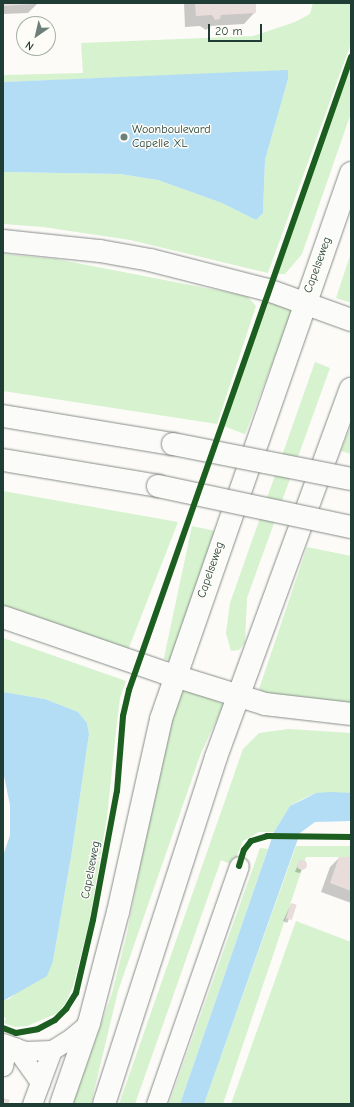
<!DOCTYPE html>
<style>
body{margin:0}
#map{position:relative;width:354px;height:1107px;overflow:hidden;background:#fcfbf8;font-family:"Comic Neue",sans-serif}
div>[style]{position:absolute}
.green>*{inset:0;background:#d6f2ce;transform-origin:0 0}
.water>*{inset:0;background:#b3dcf5}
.shadow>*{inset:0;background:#0003}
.building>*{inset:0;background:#e9dddb;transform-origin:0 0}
.round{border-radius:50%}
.roads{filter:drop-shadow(0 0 1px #888d8a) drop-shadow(0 0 1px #888d8a)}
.minor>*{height:19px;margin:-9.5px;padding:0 9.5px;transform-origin:9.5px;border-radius:9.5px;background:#fbfbf9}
.major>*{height:22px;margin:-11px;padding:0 11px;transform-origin:11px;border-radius:11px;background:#fbfbf9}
.highway>*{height:22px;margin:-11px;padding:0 11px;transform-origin:11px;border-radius:11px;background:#fbfbf9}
.bridges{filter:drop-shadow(0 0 1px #888d8a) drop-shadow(0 0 1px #888d8a)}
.highway-bridge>*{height:22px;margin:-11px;padding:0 11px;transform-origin:11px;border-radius:11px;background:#fbfbf9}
.cycleway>*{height:6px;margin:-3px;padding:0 3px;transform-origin:3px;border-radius:3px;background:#1b5e20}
.dots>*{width:11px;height:11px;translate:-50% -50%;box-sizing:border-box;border:2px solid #fdfcf7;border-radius:50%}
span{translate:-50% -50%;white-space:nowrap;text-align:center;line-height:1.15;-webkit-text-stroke:3px #fdfcf7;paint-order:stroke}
.poi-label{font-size:12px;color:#1f3d34}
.left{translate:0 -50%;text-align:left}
.street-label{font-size:12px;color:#1f3d34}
.frame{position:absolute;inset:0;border:4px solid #1f3d34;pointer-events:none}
.north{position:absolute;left:16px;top:16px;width:40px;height:40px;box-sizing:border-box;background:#fdfcf7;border:1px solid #a4b0a9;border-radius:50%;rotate:214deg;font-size:11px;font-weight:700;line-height:16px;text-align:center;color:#1f3d34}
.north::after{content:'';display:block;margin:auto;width:14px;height:18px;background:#6c8079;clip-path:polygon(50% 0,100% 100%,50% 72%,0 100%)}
.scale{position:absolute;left:208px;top:24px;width:54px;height:18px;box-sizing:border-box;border:2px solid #1f3d34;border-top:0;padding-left:5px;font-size:12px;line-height:14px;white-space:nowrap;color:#1f3d34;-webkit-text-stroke:3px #fdfcf7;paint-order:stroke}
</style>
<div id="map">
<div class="green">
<i style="clip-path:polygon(313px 3px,351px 3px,351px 43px,268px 273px,130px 240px,43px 227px,3px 224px,3px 172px,120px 174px,158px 180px,222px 203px,256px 220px,263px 213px,265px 160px,288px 79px,288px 71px,3px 82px,3px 75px,83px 73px,81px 43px,253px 36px,295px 22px,310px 14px)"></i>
<i style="clip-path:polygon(351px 64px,351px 113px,302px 254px,285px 274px,277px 274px)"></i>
<i style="clip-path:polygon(351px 253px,351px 303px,336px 298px)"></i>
<i style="clip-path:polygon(3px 254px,56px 259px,247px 296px,256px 306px,217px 424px,3px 391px)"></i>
<i style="left:269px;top:302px;width:25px;height:132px;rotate:21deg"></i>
<i style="clip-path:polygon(315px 362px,330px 368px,247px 598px,245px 643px,239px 650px,231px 651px,226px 633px,230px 603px)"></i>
<i style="clip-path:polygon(351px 425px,351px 454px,341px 451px)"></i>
<i style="clip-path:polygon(3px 491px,178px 522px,128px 650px,3px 607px)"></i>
<i style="left:192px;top:526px;width:24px;height:136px;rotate:12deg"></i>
<i style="clip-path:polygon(307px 547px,351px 556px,351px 706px,266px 694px,259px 689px)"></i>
<i style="clip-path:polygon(3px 638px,126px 681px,120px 698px,117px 722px,107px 817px,89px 923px,73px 986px,66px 1002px,58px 1013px,27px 1026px,15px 1027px,4px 1023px,6px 1018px,3px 1017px,3px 1001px,9px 999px,53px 961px,72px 851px,89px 734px,87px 723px,78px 712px,45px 699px,3px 692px)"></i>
<i style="clip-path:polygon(180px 688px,224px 704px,201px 753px,118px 991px,91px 1104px,73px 1104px,112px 993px,127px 933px,169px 719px)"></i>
<i style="clip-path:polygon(289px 729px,351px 733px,351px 793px,316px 793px,302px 799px,290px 806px,274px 832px,259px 832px,243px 841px,233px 865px,221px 860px,135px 1104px,119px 1104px,243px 749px,259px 733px)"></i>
<i style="clip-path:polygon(296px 846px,351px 846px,351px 857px,306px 857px,223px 1104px,204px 1104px)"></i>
<i style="clip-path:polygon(260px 848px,268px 849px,180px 1104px,169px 1104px)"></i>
<i style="clip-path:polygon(296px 921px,351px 942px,351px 1104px,231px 1104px)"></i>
</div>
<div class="water">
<i style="clip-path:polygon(288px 70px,288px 79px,265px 160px,263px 213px,256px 220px,222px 203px,158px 180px,120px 174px,3px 172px,3px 82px)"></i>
<i style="clip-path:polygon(3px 692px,45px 699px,78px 712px,87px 723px,89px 734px,72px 851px,53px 961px,47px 976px,3px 1001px,3px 856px,10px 835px,10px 805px,3px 771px)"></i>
<i style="clip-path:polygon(330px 792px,351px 793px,351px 821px,315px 822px,300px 833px,204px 1104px,180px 1104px,274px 832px,290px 806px,316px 793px)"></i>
</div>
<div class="shadow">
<i style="clip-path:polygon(3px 3px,37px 3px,37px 4px,28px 13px,3px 14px)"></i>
<i style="clip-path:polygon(184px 3px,255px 3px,255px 12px,244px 24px,211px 26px,206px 30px,200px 26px,185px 27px)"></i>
<i style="clip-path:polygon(339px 858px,351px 858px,351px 903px,321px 892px,330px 867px)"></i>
<i style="clip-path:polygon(300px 860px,306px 862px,300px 873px,295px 872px)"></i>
<i style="clip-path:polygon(291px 904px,296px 906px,287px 923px,283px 921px)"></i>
</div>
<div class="building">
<i style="clip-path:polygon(3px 3px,36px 3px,36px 4px,3px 6px)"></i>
<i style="clip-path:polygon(195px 3px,256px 3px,256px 13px,221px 15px,220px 19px,215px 20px,212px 15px,196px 16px)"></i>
<i style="clip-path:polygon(339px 857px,351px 857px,351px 891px,330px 883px)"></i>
<i class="round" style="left:297px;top:860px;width:10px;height:10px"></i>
<i style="left:291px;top:903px;width:6px;height:16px;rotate:18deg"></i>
<i style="clip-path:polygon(3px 1098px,10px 1100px,8px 1104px,3px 1104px)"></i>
</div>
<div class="roads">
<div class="minor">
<i style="left:3px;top:1043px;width:23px;rotate:20deg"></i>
<i style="left:25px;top:1051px;width:27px;rotate:-2deg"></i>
<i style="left:52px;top:1050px;width:22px;rotate:-32deg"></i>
<i style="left:71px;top:1038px;width:23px;rotate:-40deg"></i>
<i style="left:15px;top:1047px;width:43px;rotate:54.5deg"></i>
<i style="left:3px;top:1066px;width:21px;rotate:-79deg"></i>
<i style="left:32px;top:1104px;width:58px;rotate:-69.7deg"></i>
<i style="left:156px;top:1104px;width:252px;rotate:-70.8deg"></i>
</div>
<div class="major">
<i style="left:61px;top:1104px;width:86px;rotate:-70.9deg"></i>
<i style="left:89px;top:1023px;width:115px;rotate:-75.4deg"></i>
<i style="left:118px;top:912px;width:198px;rotate:-77.4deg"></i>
<i style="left:161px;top:719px;width:578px;rotate:-70.81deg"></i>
<i style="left:104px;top:1104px;width:365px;rotate:-72.1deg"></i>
<i style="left:216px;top:757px;width:392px;rotate:-69.9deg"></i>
</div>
<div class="highway">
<i style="left:3px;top:241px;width:98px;rotate:5.9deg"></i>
<i style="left:100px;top:251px;width:51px;rotate:10.2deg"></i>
<i style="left:150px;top:260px;width:122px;rotate:14.3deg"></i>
<i style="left:268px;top:290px;width:88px;rotate:19.9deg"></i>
<i style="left:3px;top:416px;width:172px;rotate:9.4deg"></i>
<i style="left:3px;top:460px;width:157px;rotate:9.5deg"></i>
<i style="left:3px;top:617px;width:171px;rotate:19.1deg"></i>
<i style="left:165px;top:673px;width:105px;rotate:17.2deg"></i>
<i style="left:265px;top:704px;width:87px;rotate:6.6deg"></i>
</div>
</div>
<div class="bridges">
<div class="highway-bridge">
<i style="left:173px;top:444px;width:181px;rotate:11.1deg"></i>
<i style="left:158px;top:486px;width:197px;rotate:12deg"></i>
</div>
</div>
<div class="cycleway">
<i style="left:239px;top:866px;width:17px;rotate:-73deg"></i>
<i style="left:244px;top:850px;width:11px;rotate:-52deg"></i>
<i style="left:251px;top:841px;width:17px;rotate:-17deg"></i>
<i style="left:267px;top:836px;width:84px;rotate:0.7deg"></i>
<i style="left:3px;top:1028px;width:14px;rotate:21deg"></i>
<i style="left:16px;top:1033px;width:22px;rotate:-10deg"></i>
<i style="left:38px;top:1029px;width:19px;rotate:-28deg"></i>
<i style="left:55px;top:1020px;width:16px;rotate:-45deg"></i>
<i style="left:66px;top:1009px;width:19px;rotate:-58deg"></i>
<i style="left:76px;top:993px;width:75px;rotate:-76.9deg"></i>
<i style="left:93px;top:920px;width:131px;rotate:-79.5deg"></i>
<i style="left:117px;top:791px;width:75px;rotate:-85.4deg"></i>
<i style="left:123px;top:716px;width:27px;rotate:-77deg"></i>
<i style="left:129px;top:690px;width:671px;rotate:-70.67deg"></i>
</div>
<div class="dots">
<i style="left:124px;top:137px;background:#6c8079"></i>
</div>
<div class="poi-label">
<span class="left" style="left:132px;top:137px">Woonboulevard<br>Capelle XL</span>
</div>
<div class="street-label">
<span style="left:318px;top:265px;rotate:-70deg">Capelseweg</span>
<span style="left:211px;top:570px;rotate:-71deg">Capelseweg</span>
<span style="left:91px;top:870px;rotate:-79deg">Capelseweg</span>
</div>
<div class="frame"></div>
<div class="north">N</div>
<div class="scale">20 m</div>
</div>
